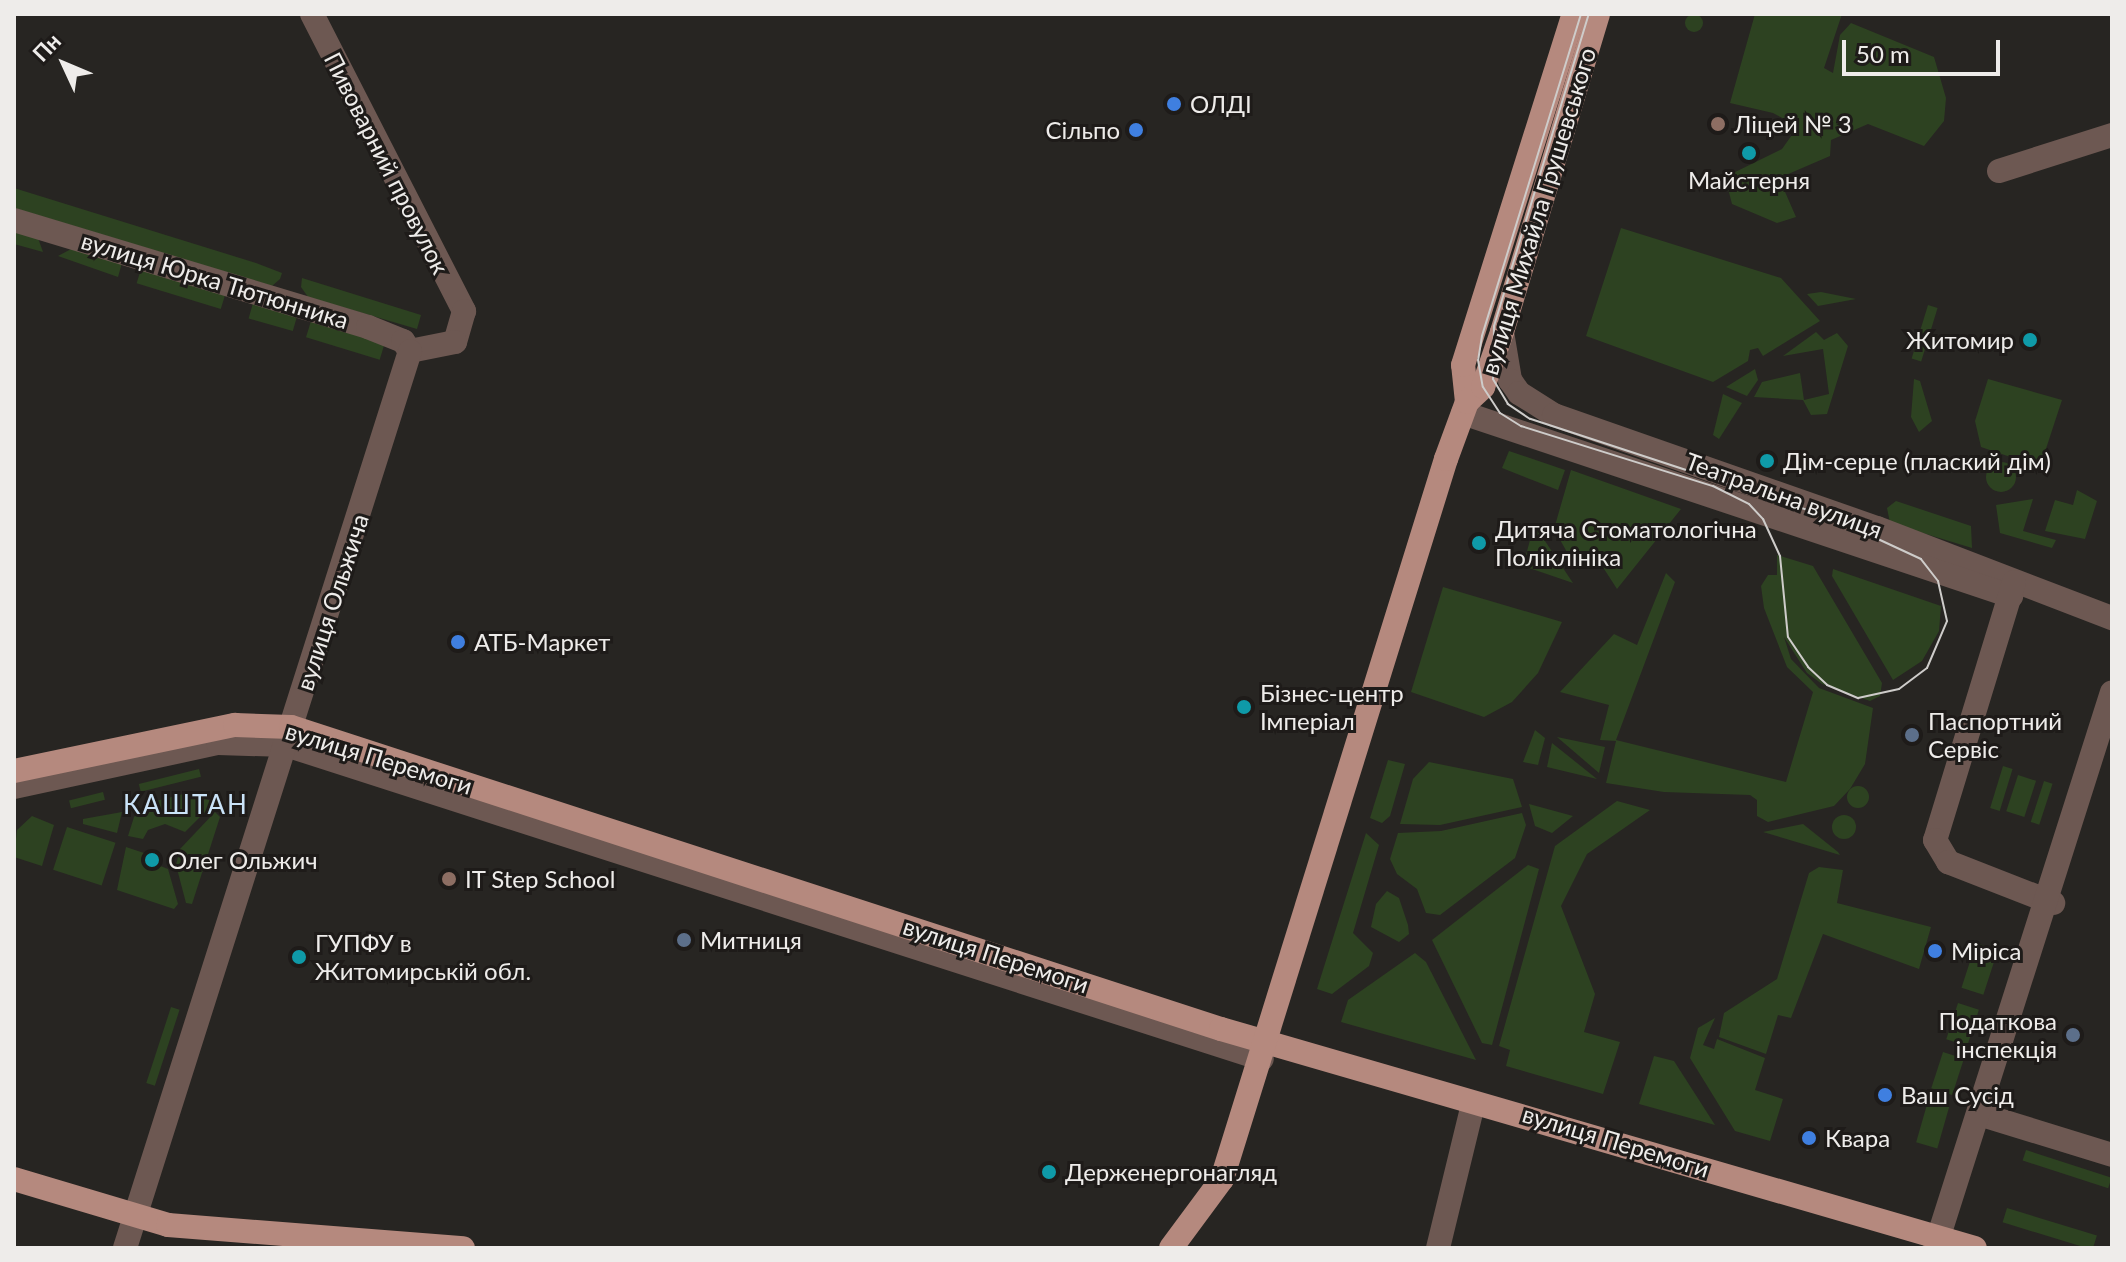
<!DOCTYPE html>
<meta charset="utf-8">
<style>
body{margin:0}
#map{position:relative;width:2126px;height:1262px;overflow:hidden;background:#272522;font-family:Lato,sans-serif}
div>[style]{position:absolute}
.green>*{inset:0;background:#2d4221;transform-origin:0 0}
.round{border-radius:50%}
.minor>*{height:24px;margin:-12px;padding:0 12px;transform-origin:12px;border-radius:12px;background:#6d5852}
.major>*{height:24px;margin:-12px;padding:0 12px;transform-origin:12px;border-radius:12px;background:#b5897e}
.tram>*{height:2px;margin:-1px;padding:0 1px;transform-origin:1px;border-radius:1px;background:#ceccca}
.dots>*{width:22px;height:22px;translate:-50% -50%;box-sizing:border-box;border:4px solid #1e1b19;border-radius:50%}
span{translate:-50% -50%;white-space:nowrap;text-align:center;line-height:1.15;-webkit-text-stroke:6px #1e1b19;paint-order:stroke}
.poi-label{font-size:24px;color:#eeecea}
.left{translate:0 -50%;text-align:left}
.right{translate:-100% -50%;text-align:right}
.street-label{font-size:24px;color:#eeecea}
.neighbourhood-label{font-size:26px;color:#cae3f8;letter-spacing:2px}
.frame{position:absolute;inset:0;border:16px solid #eeecea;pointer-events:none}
.north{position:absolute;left:24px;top:24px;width:80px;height:80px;-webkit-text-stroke:6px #1e1b19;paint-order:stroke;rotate:314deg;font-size:22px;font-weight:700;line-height:32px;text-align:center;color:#eeecea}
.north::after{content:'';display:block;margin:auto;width:28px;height:36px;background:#eeecea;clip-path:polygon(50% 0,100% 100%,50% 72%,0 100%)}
.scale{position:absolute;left:1842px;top:40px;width:158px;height:36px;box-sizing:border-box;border:4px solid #eeecea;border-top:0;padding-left:10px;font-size:24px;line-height:28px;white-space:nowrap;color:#eeecea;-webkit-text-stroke:6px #1e1b19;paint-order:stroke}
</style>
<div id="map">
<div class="green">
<i style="clip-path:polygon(1755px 14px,1842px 14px,1824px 68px,1833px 73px,1840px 35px,1851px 23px,1934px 57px,1946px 98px,1944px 121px,1924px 146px,1868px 124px,1831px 140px,1830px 156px,1779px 178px,1796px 217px,1777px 223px,1732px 204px,1725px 177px,1782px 149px,1794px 132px,1788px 121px,1773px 113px,1730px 103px)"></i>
<i class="round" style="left:1685px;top:14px;width:18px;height:18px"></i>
<i style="clip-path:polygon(14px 188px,256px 263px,282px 273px,280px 279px,272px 286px,14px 208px)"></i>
<i style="clip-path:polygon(1621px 228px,1781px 278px,1820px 321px,1763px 356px,1758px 348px,1750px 350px,1748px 361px,1713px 382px,1586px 336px)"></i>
<i style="clip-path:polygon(14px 231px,38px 238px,43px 252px,14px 244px)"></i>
<i style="clip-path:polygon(73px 248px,122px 263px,118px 277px,58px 256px)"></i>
<i style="left:141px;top:269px;width:88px;height:15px;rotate:17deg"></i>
<i style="clip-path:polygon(302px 278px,421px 315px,417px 329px,308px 297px,301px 287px)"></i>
<i style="clip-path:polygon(1821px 292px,1856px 299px,1818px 306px,1807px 294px)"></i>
<i style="left:253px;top:303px;width:46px;height:16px;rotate:16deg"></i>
<i style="left:1928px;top:305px;width:10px;height:56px;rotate:17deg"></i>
<i style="left:311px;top:321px;width:77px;height:17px;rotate:17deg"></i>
<i style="clip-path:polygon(1816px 332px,1824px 340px,1837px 333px,1848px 346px,1827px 414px,1811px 415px,1803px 400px,1754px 397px,1762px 382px,1800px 373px,1804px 400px,1829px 394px,1823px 349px,1783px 356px)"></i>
<i style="clip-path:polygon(1755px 369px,1758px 380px,1747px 396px,1726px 387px)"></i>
<i style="clip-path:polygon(1914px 379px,1920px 381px,1932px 421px,1919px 432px,1911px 417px)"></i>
<i style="clip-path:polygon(1988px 379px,2062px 400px,2040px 467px,1981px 447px,1975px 421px)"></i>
<i style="clip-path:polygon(1723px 394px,1742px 403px,1719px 439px,1713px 435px)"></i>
<i style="clip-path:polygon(1509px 451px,1565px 470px,1558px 490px,1502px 468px)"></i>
<i class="round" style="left:1986px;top:462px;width:30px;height:30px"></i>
<i style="clip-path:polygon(1571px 470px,1681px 509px,1617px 589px,1597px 558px,1577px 570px,1554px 529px)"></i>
<i style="clip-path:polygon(2077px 490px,2097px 501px,2085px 539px,2045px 531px,2055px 500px,2073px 505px)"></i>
<i style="clip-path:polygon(2033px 499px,2023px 531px,2056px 540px,2052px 548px,2000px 533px,1996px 505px)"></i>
<i style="clip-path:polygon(1896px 501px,1971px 526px,1972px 548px,1890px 523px,1887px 508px)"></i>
<i style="clip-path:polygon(1533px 529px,1544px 532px,1543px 538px,1573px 583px,1523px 566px)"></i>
<i style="clip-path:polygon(1777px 555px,1813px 566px,1882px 683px,1880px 696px,1870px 701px,1822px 684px,1807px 673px,1784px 637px,1791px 659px,1819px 688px,1873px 708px,1865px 764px,1850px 789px,1834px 806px,1768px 822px,1757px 816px,1757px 800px,1750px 795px,1664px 792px,1606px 783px,1616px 741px,1600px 740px,1609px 705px,1560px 692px,1614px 634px,1637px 645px,1666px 573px,1675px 582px,1616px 740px,1786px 782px,1813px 692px,1787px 667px,1764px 608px,1761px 586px,1768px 575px,1777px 575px)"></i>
<i style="clip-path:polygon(1833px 569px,1941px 606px,1939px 631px,1922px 661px,1893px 680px,1832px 576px)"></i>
<i style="clip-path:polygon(1443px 587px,1562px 622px,1538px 673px,1512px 702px,1484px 717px,1411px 692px)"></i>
<i style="clip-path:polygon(1535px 730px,1545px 738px,1538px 765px,1523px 762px)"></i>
<i style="clip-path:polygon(1557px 737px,1605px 747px,1599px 773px)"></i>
<i style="clip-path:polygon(1552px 743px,1597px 779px,1547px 767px)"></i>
<i style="clip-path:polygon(1388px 760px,1405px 764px,1390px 816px,1382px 823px,1370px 818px)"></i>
<i style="clip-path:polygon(1429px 762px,1513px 779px,1522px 807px,1440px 825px,1400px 824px,1413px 779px)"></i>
<i style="left:2003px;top:766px;width:10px;height:44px;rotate:17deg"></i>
<i style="left:199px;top:769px;width:8px;height:62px;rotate:76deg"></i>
<i style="left:2018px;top:775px;width:19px;height:38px;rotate:18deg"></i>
<i style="left:2044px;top:781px;width:9px;height:43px;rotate:18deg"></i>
<i class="round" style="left:1847px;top:786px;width:22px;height:22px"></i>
<i style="left:103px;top:792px;width:8px;height:35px;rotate:76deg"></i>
<i style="clip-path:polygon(187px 793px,215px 802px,185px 832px,165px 824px,148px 830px,143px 839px,128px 836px,134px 817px,148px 803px)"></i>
<i style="clip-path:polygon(1617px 801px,1650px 810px,1587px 854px,1561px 906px,1595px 994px,1584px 1032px,1620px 1042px,1603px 1094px,1506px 1066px,1510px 1050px,1499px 1046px,1555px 846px)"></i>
<i style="clip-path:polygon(1529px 804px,1573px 816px,1552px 833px,1535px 826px)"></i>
<i style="clip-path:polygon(122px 812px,117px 833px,83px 824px,83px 819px)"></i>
<i style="clip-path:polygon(215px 812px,220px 817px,192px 904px,186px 903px,176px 865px,180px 849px)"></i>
<i style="clip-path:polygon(1522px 813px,1526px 825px,1515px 858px,1440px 915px,1426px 913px,1417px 889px,1397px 874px,1390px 859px,1398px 833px,1441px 831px)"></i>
<i class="round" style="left:1832px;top:815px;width:24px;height:24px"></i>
<i style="clip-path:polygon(32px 816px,54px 825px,42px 866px,14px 857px,17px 830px)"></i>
<i style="clip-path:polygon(1803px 824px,1838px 852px,1840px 855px,1763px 832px)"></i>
<i style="left:67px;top:827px;width:51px;height:45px;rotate:18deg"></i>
<i style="clip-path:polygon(1366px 833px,1379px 845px,1353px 933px,1373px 953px,1369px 966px,1332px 994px,1317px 989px)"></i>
<i style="clip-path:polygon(126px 847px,153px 856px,158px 865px,168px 869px,178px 904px,174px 909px,117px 890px)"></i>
<i style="clip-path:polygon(1528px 865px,1539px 869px,1492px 1045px,1482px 1043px,1432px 940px)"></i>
<i style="clip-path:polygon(1819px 867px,1843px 870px,1837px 903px,1931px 927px,1919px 969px,1823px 934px,1791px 1018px,1778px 1015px,1766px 1054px,1719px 1037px,1724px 1013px,1777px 979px,1809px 873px)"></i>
<i style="clip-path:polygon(1387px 891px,1399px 898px,1408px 925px,1409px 934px,1399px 942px,1371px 927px,1376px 904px)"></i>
<i style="left:1976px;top:943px;width:23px;height:47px;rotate:18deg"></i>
<i style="clip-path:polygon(1415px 953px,1426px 962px,1476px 1060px,1341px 1022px,1348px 1000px)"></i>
<i style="left:1958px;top:1003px;width:22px;height:38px;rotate:18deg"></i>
<i style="left:171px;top:1007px;width:9px;height:80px;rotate:18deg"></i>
<i style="clip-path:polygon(1715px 1018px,1703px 1045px,1714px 1049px,1717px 1039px,1765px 1058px,1755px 1090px,1783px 1099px,1770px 1141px,1735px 1131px,1690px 1058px,1698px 1028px)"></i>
<i style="left:1943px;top:1052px;width:22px;height:38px;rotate:18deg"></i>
<i style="clip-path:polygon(1654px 1056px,1674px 1061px,1715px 1125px,1639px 1104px)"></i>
<i style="left:1928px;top:1101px;width:22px;height:43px;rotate:16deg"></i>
<i style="left:2026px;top:1150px;width:90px;height:11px;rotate:18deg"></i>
<i style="left:2007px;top:1208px;width:94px;height:15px;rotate:17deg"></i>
</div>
<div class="minor">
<i style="left:312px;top:14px;width:334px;rotate:62.9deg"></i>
<i style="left:464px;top:311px;width:32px;rotate:106deg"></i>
<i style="left:455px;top:342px;width:46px;rotate:168.7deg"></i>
<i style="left:1999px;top:171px;width:119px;rotate:-17.7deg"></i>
<i style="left:14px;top:220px;width:370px;rotate:16.8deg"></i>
<i style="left:368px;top:327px;width:38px;rotate:22deg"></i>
<i style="left:403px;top:341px;width:12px;rotate:55deg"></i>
<i style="left:1502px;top:332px;width:49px;rotate:80.5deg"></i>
<i style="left:1510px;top:380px;width:16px;rotate:55deg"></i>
<i style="left:1519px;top:393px;width:41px;rotate:32.2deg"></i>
<i style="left:1554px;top:415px;width:342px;rotate:19.3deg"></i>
<i style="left:1877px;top:528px;width:252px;rotate:21deg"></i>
<i style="left:1463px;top:413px;width:578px;rotate:18.47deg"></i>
<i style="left:2014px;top:582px;width:270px;rotate:107deg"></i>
<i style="left:1935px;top:840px;width:26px;rotate:59deg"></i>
<i style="left:1948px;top:862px;width:113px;rotate:21.3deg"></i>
<i style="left:14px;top:787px;width:209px;rotate:-12.2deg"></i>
<i style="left:218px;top:743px;width:68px;rotate:1.7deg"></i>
<i style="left:286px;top:745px;width:1025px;rotate:17.83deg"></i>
<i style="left:1979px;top:1114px;width:139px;rotate:17.1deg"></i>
<i style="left:125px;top:1248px;width:941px;rotate:-72.37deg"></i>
<i style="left:1438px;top:1248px;width:139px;rotate:-76.3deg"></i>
<i style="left:1935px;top:1248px;width:583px;rotate:-72.34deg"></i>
</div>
<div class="major">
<i style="left:1467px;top:402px;width:37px;rotate:-96deg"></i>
<i style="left:1463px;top:365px;width:368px;rotate:-72.5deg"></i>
<i style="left:14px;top:771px;width:226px;rotate:-11.8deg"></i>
<i style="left:235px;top:725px;width:56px;rotate:2deg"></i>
<i style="left:291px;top:727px;width:978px;rotate:17.99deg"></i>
<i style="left:1221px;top:1029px;width:785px;rotate:16.2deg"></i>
<i style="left:14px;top:1179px;width:161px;rotate:16.6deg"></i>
<i style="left:168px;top:1225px;width:296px;rotate:4.5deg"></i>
<i style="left:1171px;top:1248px;width:86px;rotate:-53.5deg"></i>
<i style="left:1222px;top:1179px;width:754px;rotate:-72.72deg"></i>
<i style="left:1446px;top:459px;width:61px;rotate:-69.8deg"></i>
<i style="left:1467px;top:402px;width:22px;rotate:-43deg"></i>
<i style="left:1483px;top:387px;width:58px;rotate:-70.9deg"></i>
<i style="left:1502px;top:332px;width:332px;rotate:-73.2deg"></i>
</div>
<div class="tram">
<i style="left:1581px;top:14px;width:337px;rotate:107.1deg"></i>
<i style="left:1482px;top:336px;width:24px;rotate:99deg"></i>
<i style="left:1478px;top:360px;width:27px;rotate:80deg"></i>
<i style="left:1483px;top:387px;width:31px;rotate:57deg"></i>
<i style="left:1500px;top:413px;width:25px;rotate:32deg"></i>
<i style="left:1521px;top:426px;width:201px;rotate:17.4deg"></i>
<i style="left:1713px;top:486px;width:40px;rotate:26.6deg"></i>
<i style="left:1749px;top:504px;width:21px;rotate:47deg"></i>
<i style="left:1763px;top:519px;width:41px;rotate:65.3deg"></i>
<i style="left:1780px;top:556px;width:81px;rotate:84.4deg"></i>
<i style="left:1788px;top:637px;width:36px;rotate:56deg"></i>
<i style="left:1808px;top:667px;width:26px;rotate:43deg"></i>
<i style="left:1827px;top:685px;width:34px;rotate:23deg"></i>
<i style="left:1858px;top:698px;width:42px;rotate:-12.4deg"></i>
<i style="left:1899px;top:689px;width:35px;rotate:-37deg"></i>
<i style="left:1927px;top:668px;width:51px;rotate:-66.9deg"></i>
<i style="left:1947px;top:621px;width:41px;rotate:-102.7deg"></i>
<i style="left:1938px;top:581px;width:28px;rotate:-128deg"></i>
<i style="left:1921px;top:559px;width:95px;rotate:-155.1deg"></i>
<i style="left:1835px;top:519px;width:321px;rotate:-161.8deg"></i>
<i style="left:1530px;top:419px;width:27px;rotate:-146deg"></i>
<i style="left:1508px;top:404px;width:29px;rotate:-121deg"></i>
<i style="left:1493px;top:379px;width:53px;rotate:-88.9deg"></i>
<i style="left:1494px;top:326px;width:326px;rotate:-73.1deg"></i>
</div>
<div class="dots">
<i style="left:1174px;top:104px;background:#3f7fe0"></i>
<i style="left:1718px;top:124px;background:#8d6e63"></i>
<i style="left:1136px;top:130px;background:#3f7fe0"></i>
<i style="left:1749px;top:153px;background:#0f9aa8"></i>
<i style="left:2030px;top:340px;background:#0f9aa8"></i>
<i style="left:1767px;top:461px;background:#0f9aa8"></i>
<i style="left:1479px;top:543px;background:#0f9aa8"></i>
<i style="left:458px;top:642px;background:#3f7fe0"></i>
<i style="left:1244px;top:707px;background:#0f9aa8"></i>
<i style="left:1912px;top:735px;background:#5c6f8a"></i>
<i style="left:152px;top:860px;background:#0f9aa8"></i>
<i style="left:449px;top:879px;background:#8d6e63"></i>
<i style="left:684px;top:940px;background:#5c6f8a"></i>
<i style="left:1935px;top:951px;background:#3f7fe0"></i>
<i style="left:299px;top:957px;background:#0f9aa8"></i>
<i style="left:2073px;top:1035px;background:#5c6f8a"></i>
<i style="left:1885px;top:1095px;background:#3f7fe0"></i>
<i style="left:1809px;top:1138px;background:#3f7fe0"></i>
<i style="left:1049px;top:1172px;background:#0f9aa8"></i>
</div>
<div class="poi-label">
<span class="left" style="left:1190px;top:104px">ОЛДІ</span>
<span class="left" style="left:1734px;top:124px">Ліцей № 3</span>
<span class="right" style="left:1120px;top:130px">Сільпо</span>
<span style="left:1749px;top:180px">Майстерня</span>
<span class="right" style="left:2014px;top:340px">Житомир</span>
<span class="left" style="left:1783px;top:461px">Дім-серце (плаский дім)</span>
<span class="left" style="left:1495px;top:543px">Дитяча Стоматологічна<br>Поліклініка</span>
<span class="left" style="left:474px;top:642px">АТБ-Маркет</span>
<span class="left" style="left:1260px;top:707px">Бізнес-центр<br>Імперіал</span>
<span class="left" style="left:1928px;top:735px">Паспортний<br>Сервіс</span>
<span class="left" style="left:168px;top:860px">Олег Ольжич</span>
<span class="left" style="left:465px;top:879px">IT Step School</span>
<span class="left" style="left:700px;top:940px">Митниця</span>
<span class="left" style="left:315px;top:957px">ГУПФУ в<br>Житомирській обл.</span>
<span class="left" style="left:1951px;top:951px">Міріса</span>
<span class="right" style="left:2057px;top:1035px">Податкова<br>інспекція</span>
<span class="left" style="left:1901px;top:1095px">Ваш Сусід</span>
<span class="left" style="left:1825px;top:1138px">Квара</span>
<span class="left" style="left:1065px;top:1172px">Держенергонагляд</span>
</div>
<div class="street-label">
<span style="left:387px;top:163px;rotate:63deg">Пивоварний провулок</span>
<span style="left:1538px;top:211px;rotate:-73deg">вулиця Михайла Грушевського</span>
<span style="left:215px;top:280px;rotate:17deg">вулиця Юрка Тютюнника</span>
<span style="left:1784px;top:495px;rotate:20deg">Театральна вулиця</span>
<span style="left:332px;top:602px;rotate:-72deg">вулиця Ольжича</span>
<span style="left:379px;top:758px;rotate:17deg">вулиця Перемоги</span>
<span style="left:996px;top:955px;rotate:18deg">вулиця Перемоги</span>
<span style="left:1616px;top:1141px;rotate:17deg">вулиця Перемоги</span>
</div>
<div class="neighbourhood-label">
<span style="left:186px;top:805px">КАШТАН</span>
</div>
<div class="frame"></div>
<div class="north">Пн</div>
<div class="scale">50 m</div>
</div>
